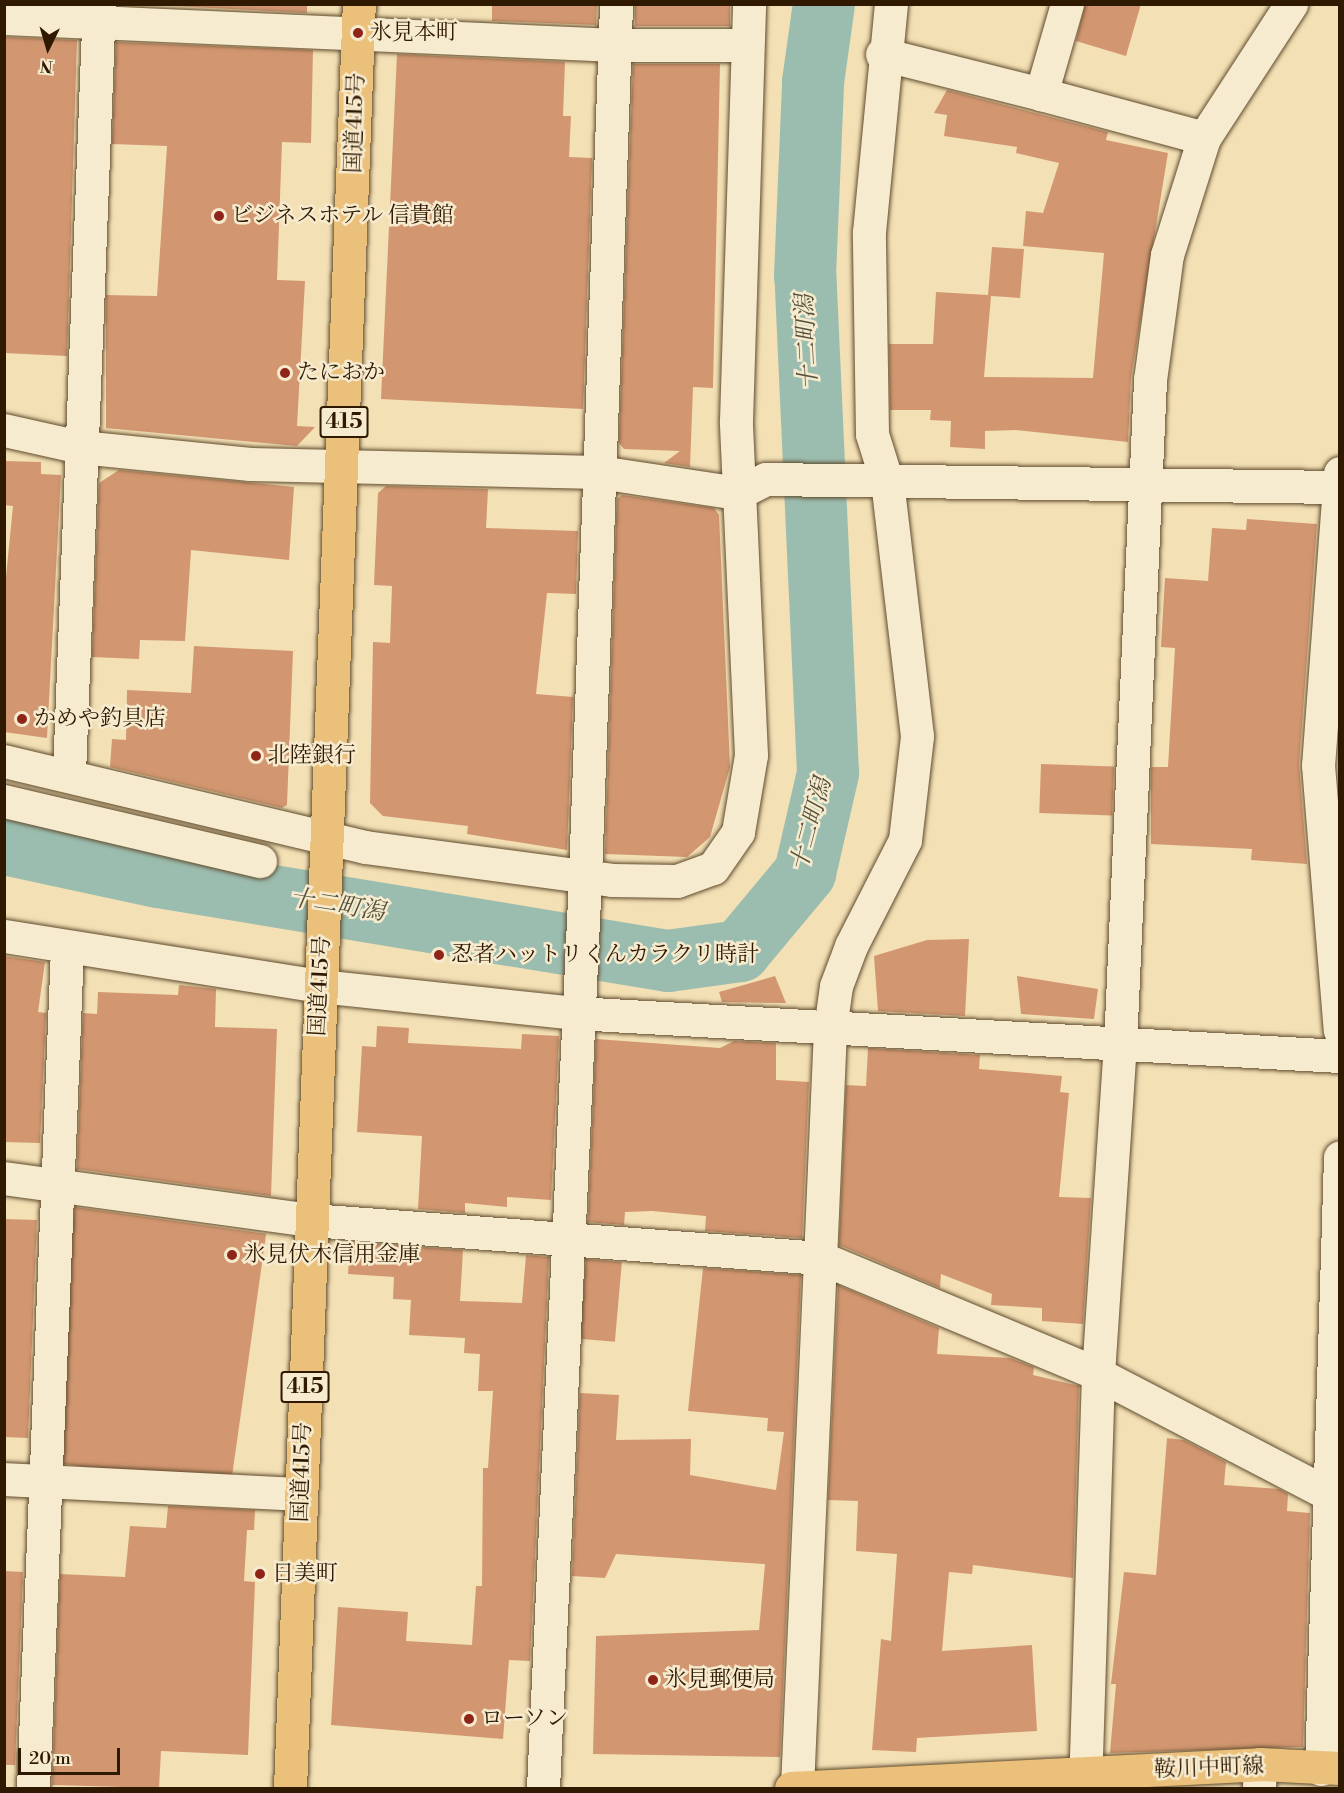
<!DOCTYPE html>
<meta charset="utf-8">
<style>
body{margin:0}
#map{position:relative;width:1344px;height:1793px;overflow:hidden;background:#f3e0b5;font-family:"Libre Bodoni","Noto Serif JP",serif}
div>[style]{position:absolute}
.river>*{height:62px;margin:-31px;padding:0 31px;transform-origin:31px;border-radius:31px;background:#9bbdaf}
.building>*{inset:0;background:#d29771;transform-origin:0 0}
.roads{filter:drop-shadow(0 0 2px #604b2d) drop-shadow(0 0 2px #604b2d)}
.minor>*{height:33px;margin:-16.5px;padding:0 16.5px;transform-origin:16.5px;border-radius:16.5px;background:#f7ebcf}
.major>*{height:33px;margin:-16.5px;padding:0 16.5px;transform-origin:16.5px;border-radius:16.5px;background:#eac07a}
.highway>*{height:33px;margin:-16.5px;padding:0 16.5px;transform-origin:16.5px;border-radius:16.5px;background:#eac07a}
.dots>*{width:16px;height:16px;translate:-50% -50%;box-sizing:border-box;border:3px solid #f7ebcf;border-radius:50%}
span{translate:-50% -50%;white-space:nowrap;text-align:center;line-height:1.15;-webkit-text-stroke:5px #f7ebcf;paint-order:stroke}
.shield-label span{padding:2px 4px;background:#f7ebcf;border:2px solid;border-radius:4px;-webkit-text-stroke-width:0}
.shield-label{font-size:21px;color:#2f1900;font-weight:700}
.poi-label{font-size:22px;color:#2f1900}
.left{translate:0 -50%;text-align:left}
.street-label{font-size:22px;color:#2f1900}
.water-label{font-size:24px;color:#55523d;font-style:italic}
.frame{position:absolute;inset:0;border:6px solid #2f1900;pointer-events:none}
.north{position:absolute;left:18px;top:18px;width:60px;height:60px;-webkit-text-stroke:4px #f7ebcf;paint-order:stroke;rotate:185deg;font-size:16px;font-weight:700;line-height:24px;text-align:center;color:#2f1900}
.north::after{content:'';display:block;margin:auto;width:21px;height:27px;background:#2f1900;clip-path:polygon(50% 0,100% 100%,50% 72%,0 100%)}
.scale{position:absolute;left:18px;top:1748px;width:102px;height:27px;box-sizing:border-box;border:3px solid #2f1900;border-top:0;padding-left:8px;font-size:18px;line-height:21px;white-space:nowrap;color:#2f1900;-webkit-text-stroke:4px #f7ebcf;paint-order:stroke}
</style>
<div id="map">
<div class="river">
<i style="left:4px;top:844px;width:157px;rotate:12.1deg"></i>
<i style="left:158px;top:877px;width:517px;rotate:9.35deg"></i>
<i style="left:668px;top:961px;width:73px;rotate:-7.9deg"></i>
<i style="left:740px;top:951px;width:102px;rotate:-50.2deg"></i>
<i style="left:805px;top:873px;width:103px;rotate:-77deg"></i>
<i style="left:828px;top:773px;width:498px;rotate:-92.6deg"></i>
<i style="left:805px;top:276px;width:194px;rotate:-87.6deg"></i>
<i style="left:813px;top:82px;width:79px;rotate:-82deg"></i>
</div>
<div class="building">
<i style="clip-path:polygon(134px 4px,307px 4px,307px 13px)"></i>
<i style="clip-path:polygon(492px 4px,597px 4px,596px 25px,492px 21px)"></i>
<i style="left:635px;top:4px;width:95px;height:22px"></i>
<i style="clip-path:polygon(1085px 4px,1141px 4px,1126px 56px,1076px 41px)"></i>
<i style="clip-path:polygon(4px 37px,77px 40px,67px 356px,4px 353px)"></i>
<i style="clip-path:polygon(116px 42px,313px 50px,311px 143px,282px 142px,277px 280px,305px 281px,297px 426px,315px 427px,297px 446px,106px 428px,106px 295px,157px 296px,167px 146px,112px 144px)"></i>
<i style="clip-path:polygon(397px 54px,565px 62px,563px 116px,571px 116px,569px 157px,592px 158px,583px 409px,381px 399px)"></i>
<i style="clip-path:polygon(633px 64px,720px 64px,713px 388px,693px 387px,690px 467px,664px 463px,680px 451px,624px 449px,619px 443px)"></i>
<i style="clip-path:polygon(947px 90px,1108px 132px,1106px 140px,1168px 153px,1131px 378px,1128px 442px,1016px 430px,985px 431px,985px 449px,950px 447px,951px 421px,930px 420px,931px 410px,890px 410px,889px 344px,933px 344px,936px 292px,988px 295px,992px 247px,1024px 249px,1020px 298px,991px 296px,984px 377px,1093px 378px,1104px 253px,1023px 246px,1026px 211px,1043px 213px,1059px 163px,1016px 153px,1017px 147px,944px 136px,947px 115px,934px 113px)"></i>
<i style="clip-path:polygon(4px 461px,41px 462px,41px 474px,61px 475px,47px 738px,4px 732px,4px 597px,13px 506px,4px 505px)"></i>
<i style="clip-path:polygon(119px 470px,294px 487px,289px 560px,191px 550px,185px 641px,140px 640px,139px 659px,92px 657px,99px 483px)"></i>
<i style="clip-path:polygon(386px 486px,488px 489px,486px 528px,578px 531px,576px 594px,547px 593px,536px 694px,573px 697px,567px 850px,467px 834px,468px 826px,383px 816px,370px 803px,373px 642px,390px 643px,392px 586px,374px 585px,378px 493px)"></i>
<i style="clip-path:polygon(622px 495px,714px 508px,719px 515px,730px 767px,710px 837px,687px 857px,605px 854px,617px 499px)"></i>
<i style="clip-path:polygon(1247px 519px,1317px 524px,1299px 764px,1307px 864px,1251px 860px,1252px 849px,1151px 844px,1151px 767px,1168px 767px,1175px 648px,1161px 647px,1165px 578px,1208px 581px,1212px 528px,1246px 530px)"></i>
<i style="clip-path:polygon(194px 646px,293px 651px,287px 805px,282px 808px,110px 767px,112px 739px,126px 740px,127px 690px,191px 693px)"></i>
<i style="left:1041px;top:764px;width:73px;height:49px;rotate:2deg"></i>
<i style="clip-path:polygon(969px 939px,965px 1016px,878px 1011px,874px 956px,927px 940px)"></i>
<i style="clip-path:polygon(4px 956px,45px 962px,38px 1012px,46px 1013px,40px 1143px,4px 1142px)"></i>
<i style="clip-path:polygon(775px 976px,786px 1003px,722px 1002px,719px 992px)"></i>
<i style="clip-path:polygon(1017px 976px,1098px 989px,1094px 1019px,1021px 1014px)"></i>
<i style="clip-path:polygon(179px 985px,216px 989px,215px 1027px,277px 1029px,271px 1196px,77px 1169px,83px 1013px,97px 1014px,98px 992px,178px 995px)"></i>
<i style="clip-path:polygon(377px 1026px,409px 1028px,408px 1043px,521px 1049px,522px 1034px,559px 1036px,551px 1200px,507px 1197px,507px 1207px,465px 1203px,465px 1213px,418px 1209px,422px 1136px,357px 1132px,362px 1046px,376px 1047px)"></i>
<i style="clip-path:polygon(596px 1039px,720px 1048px,734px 1041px,776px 1043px,776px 1080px,809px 1082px,802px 1238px,705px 1231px,706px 1216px,652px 1211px,625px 1212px,624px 1225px,588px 1222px)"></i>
<i style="clip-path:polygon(868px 1048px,980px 1055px,979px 1069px,1062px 1076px,1060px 1092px,1069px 1093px,1059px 1197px,1091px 1198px,1083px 1324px,1042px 1321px,1042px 1308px,991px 1305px,992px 1294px,941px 1274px,940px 1288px,839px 1245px,846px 1085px,866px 1086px)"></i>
<i style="left:75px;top:1207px;width:193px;height:256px;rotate:8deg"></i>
<i style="clip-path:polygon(4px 1219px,37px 1220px,28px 1438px,4px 1437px)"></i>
<i style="clip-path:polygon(350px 1242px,463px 1250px,460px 1301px,522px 1303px,526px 1255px,549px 1257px,530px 1661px,509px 1660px,503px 1739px,331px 1725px,338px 1607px,408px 1612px,406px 1641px,472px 1645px,476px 1586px,482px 1586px,483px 1468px,488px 1468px,493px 1391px,478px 1391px,480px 1354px,464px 1353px,465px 1338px,409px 1335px,411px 1300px,393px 1299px,394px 1277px,348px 1274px)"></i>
<i style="left:586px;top:1259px;width:36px;height:80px;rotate:5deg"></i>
<i style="clip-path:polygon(703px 1268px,801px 1275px,780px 1757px,593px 1754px,596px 1636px,759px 1630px,765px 1564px,616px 1554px,605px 1578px,572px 1576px,580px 1393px,619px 1395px,616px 1440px,691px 1439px,690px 1475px,776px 1490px,784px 1432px,767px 1431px,768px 1418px,688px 1411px)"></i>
<i style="clip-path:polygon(838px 1285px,939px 1328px,937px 1354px,1010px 1358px,1034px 1367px,1033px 1375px,1079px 1386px,1073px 1578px,973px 1565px,972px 1574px,949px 1572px,942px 1651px,1032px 1645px,1037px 1731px,917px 1738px,916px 1752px,872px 1750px,881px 1639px,891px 1641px,897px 1554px,856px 1551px,858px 1501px,828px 1500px)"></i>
<i style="clip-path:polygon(1167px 1438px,1184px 1440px,1226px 1462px,1224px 1485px,1279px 1489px,1288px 1494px,1287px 1511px,1310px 1513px,1303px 1747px,1110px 1753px,1116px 1684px,1111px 1684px,1124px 1572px,1156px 1575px)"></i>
<i style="clip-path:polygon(168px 1506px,255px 1510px,254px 1530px,247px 1530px,244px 1581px,255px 1582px,248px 1755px,161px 1751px,159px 1788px,52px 1785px,60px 1574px,125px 1577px,130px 1526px,166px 1528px)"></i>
<i style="clip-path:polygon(4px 1571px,23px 1572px,15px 1765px,4px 1765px)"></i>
</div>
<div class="roads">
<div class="minor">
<i style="left:1067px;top:4px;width:94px;rotate:106.1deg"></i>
<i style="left:1041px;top:94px;width:169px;rotate:15.1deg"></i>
<i style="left:4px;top:18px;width:612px;rotate:2.53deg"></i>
<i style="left:615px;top:45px;width:129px"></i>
<i style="left:882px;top:54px;width:164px;rotate:14.1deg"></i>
<i style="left:4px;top:430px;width:78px;rotate:12.6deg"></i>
<i style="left:80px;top:447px;width:171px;rotate:5.7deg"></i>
<i style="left:250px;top:464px;width:349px;rotate:1.3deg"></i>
<i style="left:599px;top:472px;width:141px;rotate:8.6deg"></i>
<i style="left:738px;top:493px;width:31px;rotate:-27deg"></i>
<i style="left:766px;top:479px;width:571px;rotate:0.8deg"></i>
<i style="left:1340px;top:473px;width:293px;rotate:94.3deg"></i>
<i style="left:1318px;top:765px;width:266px;rotate:85.3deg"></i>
<i style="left:4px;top:761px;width:371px;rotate:13.4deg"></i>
<i style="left:365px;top:847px;width:249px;rotate:7.6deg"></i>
<i style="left:612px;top:880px;width:65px;rotate:0.9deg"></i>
<i style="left:677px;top:881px;width:38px;rotate:-20deg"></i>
<i style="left:713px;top:868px;width:44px;rotate:-55.2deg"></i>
<i style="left:738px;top:832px;width:78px;rotate:-80.4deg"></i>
<i style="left:751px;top:755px;width:334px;rotate:-92.6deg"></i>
<i style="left:736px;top:421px;width:417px;rotate:-88.2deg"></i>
<i style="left:69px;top:773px;width:770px;rotate:-87.77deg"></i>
<i style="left:4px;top:801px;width:263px;rotate:13.2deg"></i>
<i style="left:4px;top:936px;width:319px;rotate:9deg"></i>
<i style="left:319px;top:986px;width:257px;rotate:6deg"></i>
<i style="left:575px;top:1013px;width:766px;rotate:3.22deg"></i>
<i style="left:4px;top:1178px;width:310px;rotate:7.8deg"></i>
<i style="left:311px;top:1220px;width:511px;rotate:4.26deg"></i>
<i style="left:821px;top:1258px;width:300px;rotate:22.7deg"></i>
<i style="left:1098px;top:1374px;width:273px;rotate:27.5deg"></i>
<i style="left:4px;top:1479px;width:297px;rotate:2.9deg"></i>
<i style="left:1321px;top:1769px;width:612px;rotate:-88.22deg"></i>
<i style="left:33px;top:1788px;width:841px;rotate:-87.68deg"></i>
<i style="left:543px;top:1788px;width:913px;rotate:-87.36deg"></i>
<i style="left:585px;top:876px;width:873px;rotate:-87.96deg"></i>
<i style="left:797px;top:1788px;width:760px;rotate:-87.51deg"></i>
<i style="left:830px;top:1029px;width:43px;rotate:-82.1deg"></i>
<i style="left:836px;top:986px;width:43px;rotate:-69.4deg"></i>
<i style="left:851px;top:946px;width:119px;rotate:-63deg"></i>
<i style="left:905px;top:840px;width:105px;rotate:-83.4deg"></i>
<i style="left:917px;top:736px;width:256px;rotate:-96.7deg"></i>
<i style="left:887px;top:482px;width:50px;rotate:-107.4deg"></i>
<i style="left:872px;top:434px;width:202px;rotate:-90.9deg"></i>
<i style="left:869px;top:232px;width:229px;rotate:-84.5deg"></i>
<i style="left:1085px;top:1788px;width:414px;rotate:-88.2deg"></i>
<i style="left:1098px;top:1374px;width:331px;rotate:-86.2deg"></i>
<i style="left:1120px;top:1044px;width:665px;rotate:-87.41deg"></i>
<i style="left:1150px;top:380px;width:126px;rotate:-82.3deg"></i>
<i style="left:1167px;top:255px;width:123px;rotate:-72.5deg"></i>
<i style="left:1204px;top:138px;width:160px;rotate:-57deg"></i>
<i style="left:1259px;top:1788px;width:24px;rotate:-88deg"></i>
</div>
<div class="major">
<i style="left:791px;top:1788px;width:470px;rotate:-2.9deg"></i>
<i style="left:1260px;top:1764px;width:80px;rotate:2.9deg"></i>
</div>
<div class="highway">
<i style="left:290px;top:1788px;width:1785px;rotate:-87.79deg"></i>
</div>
</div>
<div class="dots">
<i style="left:358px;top:33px;background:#8f2418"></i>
<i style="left:219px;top:216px;background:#8f2418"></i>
<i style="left:285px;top:373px;background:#8f2418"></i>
<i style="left:22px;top:719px;background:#8f2418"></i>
<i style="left:256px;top:756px;background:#8f2418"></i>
<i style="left:439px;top:955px;background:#8f2418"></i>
<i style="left:232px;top:1255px;background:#8f2418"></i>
<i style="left:260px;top:1574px;background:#8f2418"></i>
<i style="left:653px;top:1680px;background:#8f2418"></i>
<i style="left:469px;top:1719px;background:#8f2418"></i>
</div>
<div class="shield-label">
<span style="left:344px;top:422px">415</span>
<span style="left:305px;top:1387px">415</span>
</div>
<div class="poi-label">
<span class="left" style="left:370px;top:33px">氷見本町</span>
<span class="left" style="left:231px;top:216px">ビジネスホテル 信貴館</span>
<span class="left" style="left:297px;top:373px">たにおか</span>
<span class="left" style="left:34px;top:719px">かめや釣具店</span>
<span class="left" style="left:268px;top:756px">北陸銀行</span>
<span class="left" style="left:451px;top:955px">忍者ハットリくんカラクリ時計</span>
<span class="left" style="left:244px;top:1255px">氷見伏木信用金庫</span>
<span class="left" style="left:272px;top:1574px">日美町</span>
<span class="left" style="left:665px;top:1680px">氷見郵便局</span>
<span class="left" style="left:481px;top:1719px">ローソン</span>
</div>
<div class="street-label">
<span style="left:355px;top:123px;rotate:-88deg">国道415号</span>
<span style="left:320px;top:986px;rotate:-87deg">国道415号</span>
<span style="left:302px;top:1472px;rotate:-88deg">国道415号</span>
<span style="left:1209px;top:1768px;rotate:-2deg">鞍川中町線</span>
</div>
<div class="water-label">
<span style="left:808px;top:342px;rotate:-93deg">十二町潟</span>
<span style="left:812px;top:825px;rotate:-75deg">十二町潟</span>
<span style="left:337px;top:906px;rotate:9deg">十二町潟</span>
</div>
<div class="frame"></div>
<div class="north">N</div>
<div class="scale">20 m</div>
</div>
